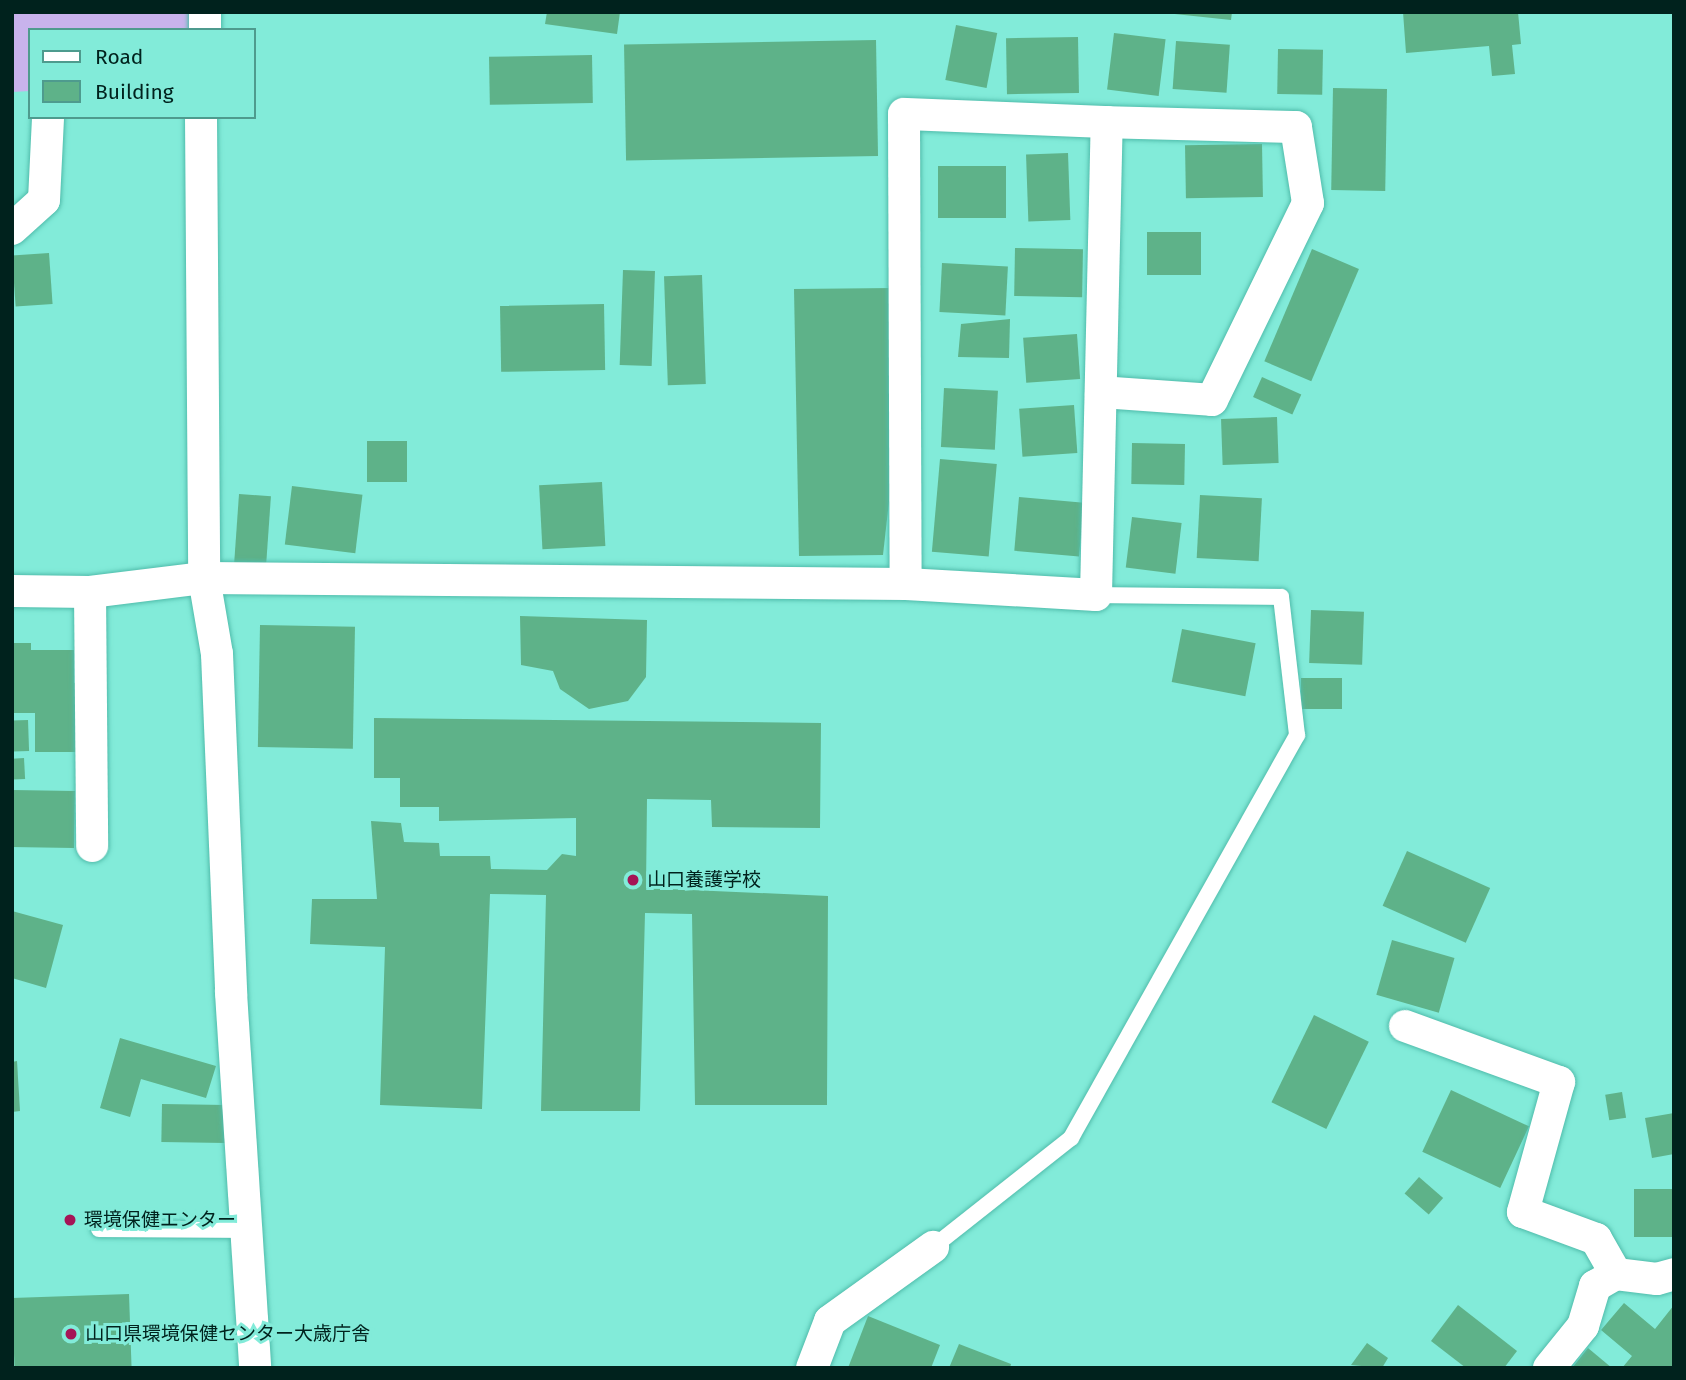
<!DOCTYPE html>
<meta charset="utf-8">
<style>
body{margin:0}
#map{position:relative;width:1686px;height:1380px;overflow:hidden;background:#82ebd9;font-family:"Fira Sans","Noto Sans JP",sans-serif}
div>[style]{position:absolute}
.green>*{inset:0;background:#c8b3ec}
.building>*{inset:0;background:#5eb289;transform-origin:0 0}
.roads{filter:drop-shadow(0 0 2px #50bcab) drop-shadow(0 0 2px #50bcab)}
.lane>*{height:16px;margin:-8px;padding:0 8px;transform-origin:8px;border-radius:8px;background:#fff}
.street>*{height:32px;margin:-16px;padding:0 16px;transform-origin:16px;border-radius:16px;background:#fff}
.dots>*{width:19px;height:19px;translate:-50% -50%;box-sizing:border-box;border:4px solid #82ebd9;border-radius:50%}
span{translate:-50% -50%;white-space:nowrap;text-align:center;line-height:1.15;-webkit-text-stroke:6px #82ebd9;paint-order:stroke}
.poi-label{font-size:19px;color:#00221d}
.left{translate:0 -50%;text-align:left}
.frame{position:absolute;inset:0;border:14px solid #00221d;pointer-events:none}
.legend{position:absolute;left:28px;top:28px;width:228px;height:91px;box-sizing:border-box;background:#82ebd9;border:2px solid #4e9b8e;margin:0;padding:9px 12px;list-style:none;font-size:21px;color:#00221d}
.legend li{display:flex;align-items:center;gap:14px;height:35px}
.legend b{width:35px;border:2px solid #4e9b8e}
</style>
<div id="map">
<div class="green">
<i style="clip-path:polygon(12px 12px,194px 12px,194px 30px,30px 30px,30px 91px,12px 92px)"></i>
</div>
<div class="building">
<i style="clip-path:polygon(547px 12px,620px 12px,617px 34px,545px 24px)"></i>
<i style="clip-path:polygon(1156px 12px,1232px 12px,1231px 20px)"></i>
<i style="clip-path:polygon(1403px 12px,1518px 12px,1521px 44px,1512px 45px,1515px 74px,1492px 76px,1489px 46px,1406px 53px)"></i>
<i style="left:956px;top:25px;width:42px;height:56px;rotate:11deg"></i>
<i style="left:1114px;top:33px;width:52px;height:57px;rotate:7deg"></i>
<i style="left:1078px;top:37px;width:56px;height:72px;rotate:89deg"></i>
<i style="left:876px;top:40px;width:116px;height:252px;rotate:89deg"></i>
<i style="left:1176px;top:41px;width:54px;height:48px;rotate:4deg"></i>
<i style="left:1278px;top:49px;width:45px;height:45px;rotate:1deg"></i>
<i style="left:592px;top:55px;width:48px;height:103px;rotate:89deg"></i>
<i style="left:1333px;top:88px;width:54px;height:102px;rotate:1deg"></i>
<i style="left:1262px;top:144px;width:53px;height:77px;rotate:89deg"></i>
<i style="left:1068px;top:153px;width:67px;height:42px;rotate:88deg"></i>
<i style="left:938px;top:166px;width:68px;height:52px"></i>
<i style="left:1147px;top:232px;width:54px;height:43px"></i>
<i style="left:1015px;top:248px;width:68px;height:48px;rotate:1deg"></i>
<i style="left:1312px;top:249px;width:51px;height:122px;rotate:23deg"></i>
<i style="left:49px;top:253px;width:51px;height:37px;rotate:86deg"></i>
<i style="left:942px;top:263px;width:66px;height:49px;rotate:3deg"></i>
<i style="left:623px;top:270px;width:32px;height:95px;rotate:2deg"></i>
<i style="left:702px;top:275px;width:109px;height:38px;rotate:88deg"></i>
<i style="clip-path:polygon(893px 288px,894px 457px,883px 555px,799px 556px,794px 289px)"></i>
<i style="left:604px;top:304px;width:66px;height:104px;rotate:89deg"></i>
<i style="clip-path:polygon(1010px 319px,1009px 358px,958px 357px,961px 324px)"></i>
<i style="left:1077px;top:334px;width:45px;height:54px;rotate:86deg"></i>
<i style="left:1262px;top:377px;width:43px;height:22px;rotate:24deg"></i>
<i style="left:944px;top:388px;width:54px;height:59px;rotate:3deg"></i>
<i style="left:1074px;top:405px;width:48px;height:55px;rotate:86deg"></i>
<i style="left:1277px;top:417px;width:46px;height:56px;rotate:88deg"></i>
<i style="left:367px;top:441px;width:40px;height:41px"></i>
<i style="left:1132px;top:443px;width:53px;height:41px;rotate:1deg"></i>
<i style="left:940px;top:459px;width:57px;height:93px;rotate:5deg"></i>
<i style="left:602px;top:482px;width:64px;height:63px;rotate:87deg"></i>
<i style="left:292px;top:486px;width:71px;height:59px;rotate:7deg"></i>
<i style="left:239px;top:494px;width:32px;height:72px;rotate:4deg"></i>
<i style="left:1200px;top:495px;width:62px;height:63px;rotate:3deg"></i>
<i style="left:1019px;top:497px;width:65px;height:54px;rotate:5deg"></i>
<i style="left:1132px;top:517px;width:50px;height:51px;rotate:7deg"></i>
<i style="left:1311px;top:610px;width:53px;height:53px;rotate:2deg"></i>
<i style="clip-path:polygon(520px 616px,647px 620px,646px 677px,628px 701px,589px 709px,560px 689px,553px 671px,521px 665px)"></i>
<i style="left:260px;top:625px;width:95px;height:122px;rotate:1deg"></i>
<i style="left:1182px;top:629px;width:75px;height:54px;rotate:11deg"></i>
<i style="clip-path:polygon(12px 643px,31px 643px,31px 650px,74px 650px,74px 683px,83px 683px,83px 752px,35px 752px,35px 713px,12px 713px)"></i>
<i style="left:1301px;top:678px;width:41px;height:31px"></i>
<i style="clip-path:polygon(374px 718px,821px 723px,820px 828px,712px 827px,711px 800px,647px 799px,646px 888px,828px 896px,827px 1105px,695px 1105px,692px 914px,645px 913px,640px 1111px,541px 1111px,546px 895px,490px 894px,482px 1109px,380px 1105px,385px 947px,310px 944px,312px 899px,377px 899px,371px 821px,401px 823px,404px 842px,439px 843px,440px 856px,490px 856px,491px 869px,547px 870px,562px 854px,576px 856px,576px 818px,439px 821px,439px 807px,400px 807px,400px 778px,374px 778px)"></i>
<i style="left:28px;top:720px;width:31px;height:16px;rotate:88deg"></i>
<i style="left:24px;top:758px;width:21px;height:12px;rotate:87deg"></i>
<i style="left:12px;top:790px;width:63px;height:57px;rotate:1deg"></i>
<i style="left:1407px;top:851px;width:91px;height:60px;rotate:24deg"></i>
<i style="clip-path:polygon(12px 911px,63px 925px,46px 988px,12px 978px)"></i>
<i style="left:1392px;top:940px;width:65px;height:57px;rotate:16deg"></i>
<i style="left:1314px;top:1015px;width:61px;height:97px;rotate:26deg"></i>
<i style="clip-path:polygon(120px 1038px,216px 1066px,206px 1098px,141px 1079px,130px 1117px,100px 1108px)"></i>
<i style="clip-path:polygon(17px 1061px,20px 1111px,12px 1112px,12px 1062px)"></i>
<i style="left:1451px;top:1090px;width:86px;height:68px;rotate:25deg"></i>
<i style="left:1622px;top:1092px;width:26px;height:17px;rotate:81deg"></i>
<i style="left:162px;top:1104px;width:64px;height:38px;rotate:1deg"></i>
<i style="clip-path:polygon(1674px 1113px,1674px 1154px,1652px 1158px,1645px 1118px)"></i>
<i style="left:1419px;top:1177px;width:32px;height:22px;rotate:41deg"></i>
<i style="left:1634px;top:1189px;width:40px;height:48px"></i>
<i style="left:129px;top:1294px;width:74px;height:117px;rotate:88deg"></i>
<i style="clip-path:polygon(1624px 1303px,1655px 1329px,1674px 1305px,1673px 1368px,1622px 1368px,1632px 1356px,1601px 1330px)"></i>
<i style="clip-path:polygon(1458px 1305px,1517px 1351px,1504px 1368px,1466px 1368px,1431px 1341px)"></i>
<i style="clip-path:polygon(868px 1316px,940px 1345px,931px 1368px,848px 1368px)"></i>
<i style="clip-path:polygon(1367px 1343px,1388px 1358px,1382px 1368px,1351px 1365px)"></i>
<i style="clip-path:polygon(959px 1344px,1011px 1364px,1010px 1368px,949px 1368px)"></i>
<i style="clip-path:polygon(1588px 1348px,1612px 1368px,1572px 1368px)"></i>
</div>
<div class="roads">
<div class="lane">
<i style="left:99px;top:1229px;width:150px;rotate:0.4deg"></i>
<i style="left:933px;top:1247px;width:176px;rotate:-38.3deg"></i>
<i style="left:1071px;top:1138px;width:462px;rotate:-60.7deg"></i>
<i style="left:1297px;top:735px;width:139px;rotate:-96.6deg"></i>
<i style="left:1281px;top:597px;width:185px;rotate:-179.4deg"></i>
</div>
<div class="street">
<i style="left:205px;top:30px;width:18px;rotate:-90deg"></i>
<i style="left:201px;top:117px;width:461px;rotate:89.6deg"></i>
<i style="left:204px;top:578px;width:77px;rotate:80.3deg"></i>
<i style="left:217px;top:654px;width:339px;rotate:87.6deg"></i>
<i style="left:231px;top:993px;width:376px;rotate:86.3deg"></i>
<i style="left:12px;top:229px;width:43px;rotate:-42.2deg"></i>
<i style="left:44px;top:200px;width:83px;rotate:-87.2deg"></i>
<i style="left:1101px;top:392px;width:111px;rotate:4.1deg"></i>
<i style="left:1212px;top:400px;width:219px;rotate:-64deg"></i>
<i style="left:1308px;top:203px;width:77px;rotate:-99deg"></i>
<i style="left:1296px;top:127px;width:189px;rotate:-178.5deg"></i>
<i style="left:12px;top:591px;width:78px;rotate:0.7deg"></i>
<i style="left:90px;top:592px;width:115px;rotate:-7deg"></i>
<i style="left:204px;top:578px;width:702px;rotate:0.49deg"></i>
<i style="left:906px;top:584px;width:190px;rotate:3.3deg"></i>
<i style="left:1096px;top:595px;width:473px;rotate:-88.7deg"></i>
<i style="left:1107px;top:122px;width:203px;rotate:-177.7deg"></i>
<i style="left:904px;top:114px;width:470px;rotate:89.8deg"></i>
<i style="left:90px;top:592px;width:254px;rotate:89.5deg"></i>
<i style="left:1405px;top:1026px;width:164px;rotate:20deg"></i>
<i style="left:1559px;top:1082px;width:135px;rotate:105.5deg"></i>
<i style="left:1523px;top:1212px;width:78px;rotate:20.3deg"></i>
<i style="left:1596px;top:1239px;width:40px;rotate:60.3deg"></i>
<i style="left:812px;top:1368px;width:50px;rotate:-69deg"></i>
<i style="left:830px;top:1321px;width:127px;rotate:-35.7deg"></i>
<i style="left:1549px;top:1368px;width:54px;rotate:-51deg"></i>
<i style="left:1583px;top:1326px;width:42px;rotate:-73.3deg"></i>
<i style="left:1595px;top:1286px;width:24px;rotate:-30deg"></i>
<i style="left:1616px;top:1274px;width:41px;rotate:7deg"></i>
<i style="left:1657px;top:1279px;width:18px;rotate:-16deg"></i>
</div>
</div>
<div class="dots">
<i style="left:633px;top:880px;background:#a51456"></i>
<i style="left:70px;top:1220px;background:#a51456"></i>
<i style="left:71px;top:1334px;background:#a51456"></i>
</div>
<div class="poi-label">
<span class="left" style="left:647px;top:880px">山口養護学校</span>
<span class="left" style="left:84px;top:1220px">環境保健エンター</span>
<span class="left" style="left:85px;top:1334px">山口県環境保健センター大歳庁舎</span>
</div>
<div class="frame"></div>
<ul class="legend">
<li><b style="height:9px;background:#fff"></b>Road</li>
<li><b style="height:19px;background:#5eb289"></b>Building</li>
</ul>
</div>
